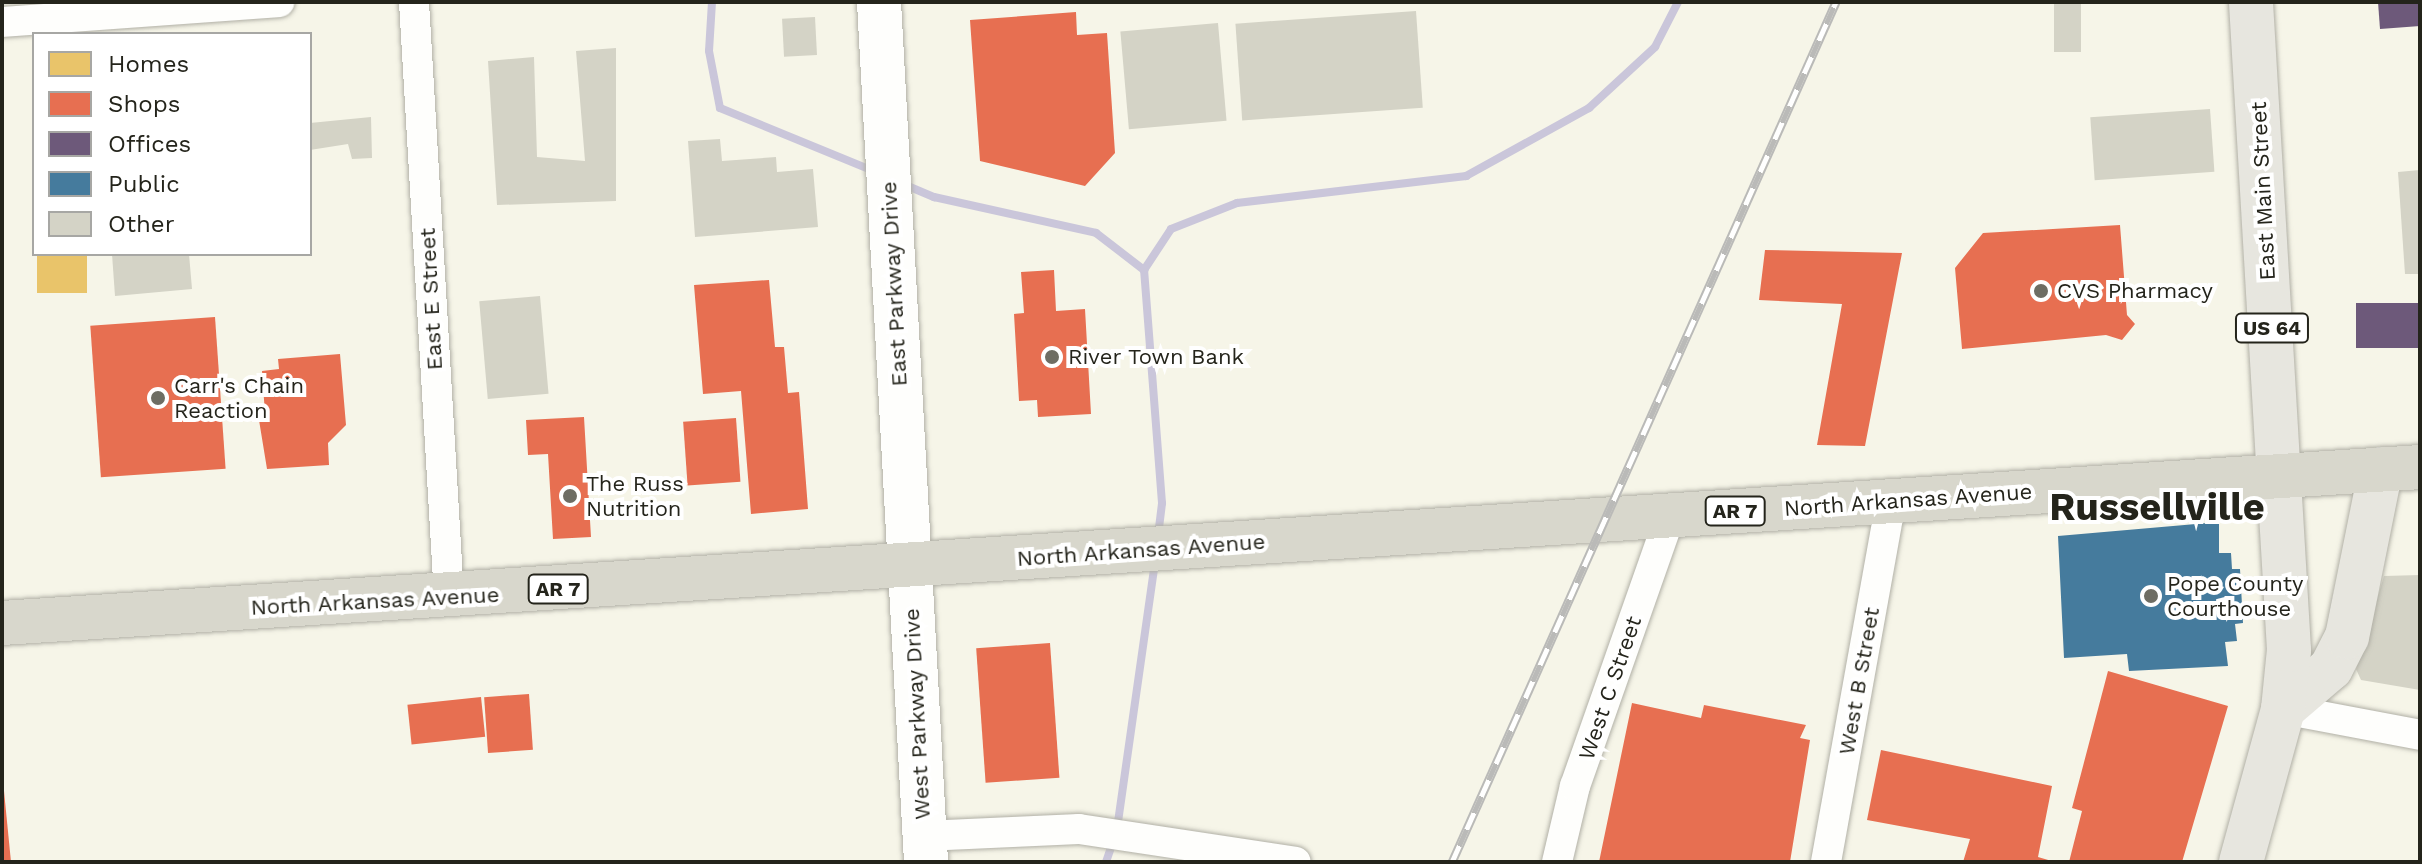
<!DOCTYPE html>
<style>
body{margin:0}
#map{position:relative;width:2422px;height:864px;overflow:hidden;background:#f6f5e8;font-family:"Work Sans",sans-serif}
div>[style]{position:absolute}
.homes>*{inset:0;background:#e9c46a;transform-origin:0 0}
.shops>*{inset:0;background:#e76f51;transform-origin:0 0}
.offices>*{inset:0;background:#6d597a;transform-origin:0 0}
.public>*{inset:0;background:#457b9d}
.stream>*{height:8px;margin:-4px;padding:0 4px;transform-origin:4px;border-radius:4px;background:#cac6da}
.building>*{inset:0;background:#d4d3c6;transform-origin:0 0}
.roads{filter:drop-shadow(0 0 2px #b1b0a6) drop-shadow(0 0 2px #b1b0a6)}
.street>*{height:30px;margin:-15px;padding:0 15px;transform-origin:15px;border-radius:15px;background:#fefefc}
.secondary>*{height:44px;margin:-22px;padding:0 22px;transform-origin:22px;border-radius:22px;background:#fefefc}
.primary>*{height:44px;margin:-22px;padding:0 22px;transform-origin:22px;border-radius:22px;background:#e7e6df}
.highway>*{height:44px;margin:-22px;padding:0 22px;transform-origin:22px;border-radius:22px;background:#d8d7cc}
.rail>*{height:9px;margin-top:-4.5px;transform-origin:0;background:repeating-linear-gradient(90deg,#fff 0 18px,#babab8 0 36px);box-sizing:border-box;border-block:2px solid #babab8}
.dots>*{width:22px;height:22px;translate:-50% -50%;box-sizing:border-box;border:4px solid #fff;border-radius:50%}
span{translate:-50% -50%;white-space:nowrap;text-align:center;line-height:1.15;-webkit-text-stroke:8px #fff;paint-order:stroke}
.shield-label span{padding:2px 6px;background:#fff;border:2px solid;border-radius:6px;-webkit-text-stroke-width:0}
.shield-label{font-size:20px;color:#24241b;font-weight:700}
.street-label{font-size:22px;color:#24241b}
.poi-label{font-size:22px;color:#24241b}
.left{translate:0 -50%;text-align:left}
.town-label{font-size:38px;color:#24241b;font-weight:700}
.frame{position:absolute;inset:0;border:4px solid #24241b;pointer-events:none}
.legend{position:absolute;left:32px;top:32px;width:280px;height:224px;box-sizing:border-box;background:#fff;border:2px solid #a7a7a4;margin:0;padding:10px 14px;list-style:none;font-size:24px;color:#24241b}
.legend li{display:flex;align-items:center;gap:16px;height:40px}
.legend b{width:40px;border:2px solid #a7a7a4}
</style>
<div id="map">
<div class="homes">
<i style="left:37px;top:254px;width:50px;height:39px"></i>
</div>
<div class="shops">
<i style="clip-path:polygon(1076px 12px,1077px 35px,1107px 33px,1115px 153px,1085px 186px,980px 161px,970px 20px)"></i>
<i style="clip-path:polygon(2120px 225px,2127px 315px,2135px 324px,2122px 340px,2106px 335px,1962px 349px,1955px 268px,1983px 233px)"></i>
<i style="clip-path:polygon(1765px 250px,1902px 253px,1865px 446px,1817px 445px,1842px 304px,1759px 300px)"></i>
<i style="clip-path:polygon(1054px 270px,1056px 311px,1085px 309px,1091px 414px,1038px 417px,1037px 400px,1019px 401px,1014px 314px,1024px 313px,1021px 272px)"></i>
<i style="clip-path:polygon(769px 280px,775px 347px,784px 347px,788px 393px,799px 392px,808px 509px,751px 514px,741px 391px,703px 394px,694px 285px)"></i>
<i style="left:215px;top:317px;width:152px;height:125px;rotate:86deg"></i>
<i style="clip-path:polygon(340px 354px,346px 425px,328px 443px,329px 465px,267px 469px,258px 414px,265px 414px,262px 371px,279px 369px,278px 359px)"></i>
<i style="clip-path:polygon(584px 417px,591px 537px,553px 539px,548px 454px,528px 455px,526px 420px)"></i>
<i style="left:736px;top:418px;width:64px;height:53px;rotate:86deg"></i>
<i style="left:1050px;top:643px;width:135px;height:74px;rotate:86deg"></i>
<i style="clip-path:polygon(2108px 671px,2228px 706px,2182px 862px,2069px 862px,2082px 811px,2072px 808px)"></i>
<i style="left:529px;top:694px;width:56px;height:45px;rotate:86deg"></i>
<i style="left:481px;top:697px;width:40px;height:74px;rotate:84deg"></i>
<i style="clip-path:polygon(1632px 703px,1701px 718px,1704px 705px,1806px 725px,1800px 738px,1810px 740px,1790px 862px,1599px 862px)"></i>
<i style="clip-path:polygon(1881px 750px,2052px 786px,2038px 857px,2055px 862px,1963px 862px,1970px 839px,1867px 820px)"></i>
<i style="clip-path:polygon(2px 791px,4px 791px,11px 862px,2px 862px)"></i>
</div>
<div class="offices">
<i style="clip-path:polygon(2378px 2px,2420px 2px,2420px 26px,2380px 29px)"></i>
<i style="left:2420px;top:303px;width:45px;height:64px;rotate:90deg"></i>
</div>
<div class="public">
<i style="clip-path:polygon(2219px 522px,2219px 553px,2231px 553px,2232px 569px,2240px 569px,2243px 623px,2235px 624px,2237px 641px,2225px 642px,2228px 666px,2129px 671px,2127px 654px,2064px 658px,2058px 536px)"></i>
</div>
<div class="stream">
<i style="left:712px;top:2px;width:49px;rotate:93.5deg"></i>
<i style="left:709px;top:51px;width:58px;rotate:79.1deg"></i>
<i style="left:720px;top:108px;width:169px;rotate:22.3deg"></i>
<i style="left:903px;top:184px;width:34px;rotate:23deg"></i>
<i style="left:934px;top:197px;width:166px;rotate:12.5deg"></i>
<i style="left:1096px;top:233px;width:61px;rotate:37.6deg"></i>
<i style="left:1158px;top:536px;width:33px;rotate:-83deg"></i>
<i style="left:1162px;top:503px;width:234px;rotate:-94.4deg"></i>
<i style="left:1144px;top:270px;width:49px;rotate:-56.6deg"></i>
<i style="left:1171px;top:229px;width:71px;rotate:-21.5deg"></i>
<i style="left:1237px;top:203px;width:231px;rotate:-6.7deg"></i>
<i style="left:1466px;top:176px;width:141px;rotate:-28.9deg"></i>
<i style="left:1589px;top:108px;width:90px;rotate:-42.7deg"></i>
<i style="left:1655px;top:47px;width:51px;rotate:-62.9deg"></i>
<i style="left:1117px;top:829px;width:270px;rotate:-81.9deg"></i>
<i style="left:1106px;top:862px;width:21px;rotate:-71deg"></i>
</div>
<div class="building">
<i style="left:2054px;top:2px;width:27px;height:50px"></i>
<i style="left:1416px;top:11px;width:97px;height:181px;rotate:86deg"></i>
<i style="left:815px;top:17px;width:38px;height:33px;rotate:87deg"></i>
<i style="left:1218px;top:23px;width:98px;height:98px;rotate:85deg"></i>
<i style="clip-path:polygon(616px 48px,616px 201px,497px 205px,488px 61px,534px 57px,537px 157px,585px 161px,576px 51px)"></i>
<i style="left:2210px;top:109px;width:63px;height:120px;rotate:86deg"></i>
<i style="clip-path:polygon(371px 117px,372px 158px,352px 159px,348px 144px,310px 150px,310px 123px)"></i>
<i style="clip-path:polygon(720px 139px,722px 161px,776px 157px,777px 172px,813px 169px,818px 227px,695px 237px,688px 141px)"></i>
<i style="clip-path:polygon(2420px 170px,2420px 274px,2405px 274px,2398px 172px)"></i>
<i style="clip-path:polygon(112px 254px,189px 254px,192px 289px,115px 296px)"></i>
<i style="left:540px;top:296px;width:98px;height:61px;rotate:85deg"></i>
<i style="clip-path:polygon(2420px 575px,2420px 690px,2361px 680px,2356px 669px,2384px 576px)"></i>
</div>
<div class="roads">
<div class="street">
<i style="left:414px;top:2px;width:596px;rotate:86.63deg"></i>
<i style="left:2px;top:22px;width:278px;rotate:-4.1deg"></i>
<i style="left:2283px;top:709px;width:139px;rotate:10.7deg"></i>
<i style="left:924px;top:836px;width:155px;rotate:-2.6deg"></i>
<i style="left:1079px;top:829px;width:219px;rotate:8.6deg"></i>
<i style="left:1557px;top:862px;width:78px;rotate:-76.7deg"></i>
<i style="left:1575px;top:786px;width:286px;rotate:-70.6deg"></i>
<i style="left:1826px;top:862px;width:368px;rotate:-79.8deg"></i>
</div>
<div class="secondary">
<i style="left:879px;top:2px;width:861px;rotate:86.87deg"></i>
</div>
<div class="primary">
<i style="left:2283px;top:709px;width:63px;rotate:-40.5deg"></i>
<i style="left:2331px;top:668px;width:35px;rotate:-63deg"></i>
<i style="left:2347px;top:637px;width:171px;rotate:-78.6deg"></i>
<i style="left:2241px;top:862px;width:159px;rotate:-74.6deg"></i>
<i style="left:2283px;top:709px;width:59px;rotate:-84.2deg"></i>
<i style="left:2289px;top:650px;width:649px;rotate:-93.36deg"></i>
</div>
<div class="highway">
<i style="left:2px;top:623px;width:2423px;rotate:-3.69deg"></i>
</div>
</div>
<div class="rail">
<i style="left:1452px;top:862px;width:942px;rotate:-65.94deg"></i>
</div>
<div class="dots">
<i style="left:2041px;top:291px;background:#6e6d63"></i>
<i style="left:1052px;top:357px;background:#6e6d63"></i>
<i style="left:158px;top:398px;background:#6e6d63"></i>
<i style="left:570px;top:496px;background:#6e6d63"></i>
<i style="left:2151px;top:596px;background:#6e6d63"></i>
</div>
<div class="shield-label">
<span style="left:2272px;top:328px">US 64</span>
<span style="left:1735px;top:511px">AR 7</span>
<span style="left:558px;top:589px">AR 7</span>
</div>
<div class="street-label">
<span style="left:2263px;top:191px;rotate:-93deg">East Main Street</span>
<span style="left:894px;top:284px;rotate:-93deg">East Parkway Drive</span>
<span style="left:431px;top:299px;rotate:-93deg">East E Street</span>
<span style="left:1908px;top:500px;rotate:-4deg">North Arkansas Avenue</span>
<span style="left:1141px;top:550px;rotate:-4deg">North Arkansas Avenue</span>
<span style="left:375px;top:601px;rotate:-3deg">North Arkansas Avenue</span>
<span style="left:1859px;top:681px;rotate:-80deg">West B Street</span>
<span style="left:1610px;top:688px;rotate:-71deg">West C Street</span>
<span style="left:917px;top:714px;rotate:-93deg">West Parkway Drive</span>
</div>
<div class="poi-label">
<span class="left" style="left:2057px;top:291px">CVS Pharmacy</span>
<span class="left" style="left:1068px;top:357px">River Town Bank</span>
<span class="left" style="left:174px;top:398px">Carr's Chain<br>Reaction</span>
<span class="left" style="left:586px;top:496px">The Russ<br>Nutrition</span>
<span class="left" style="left:2167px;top:596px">Pope County<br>Courthouse</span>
</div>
<div class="town-label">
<span style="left:2157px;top:508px">Russellville</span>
</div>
<div class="frame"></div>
<ul class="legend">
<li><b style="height:22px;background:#e9c46a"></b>Homes</li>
<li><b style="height:22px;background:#e76f51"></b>Shops</li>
<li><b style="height:22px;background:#6d597a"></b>Offices</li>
<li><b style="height:22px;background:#457b9d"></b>Public</li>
<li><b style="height:22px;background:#d4d3c6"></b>Other</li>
</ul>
</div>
